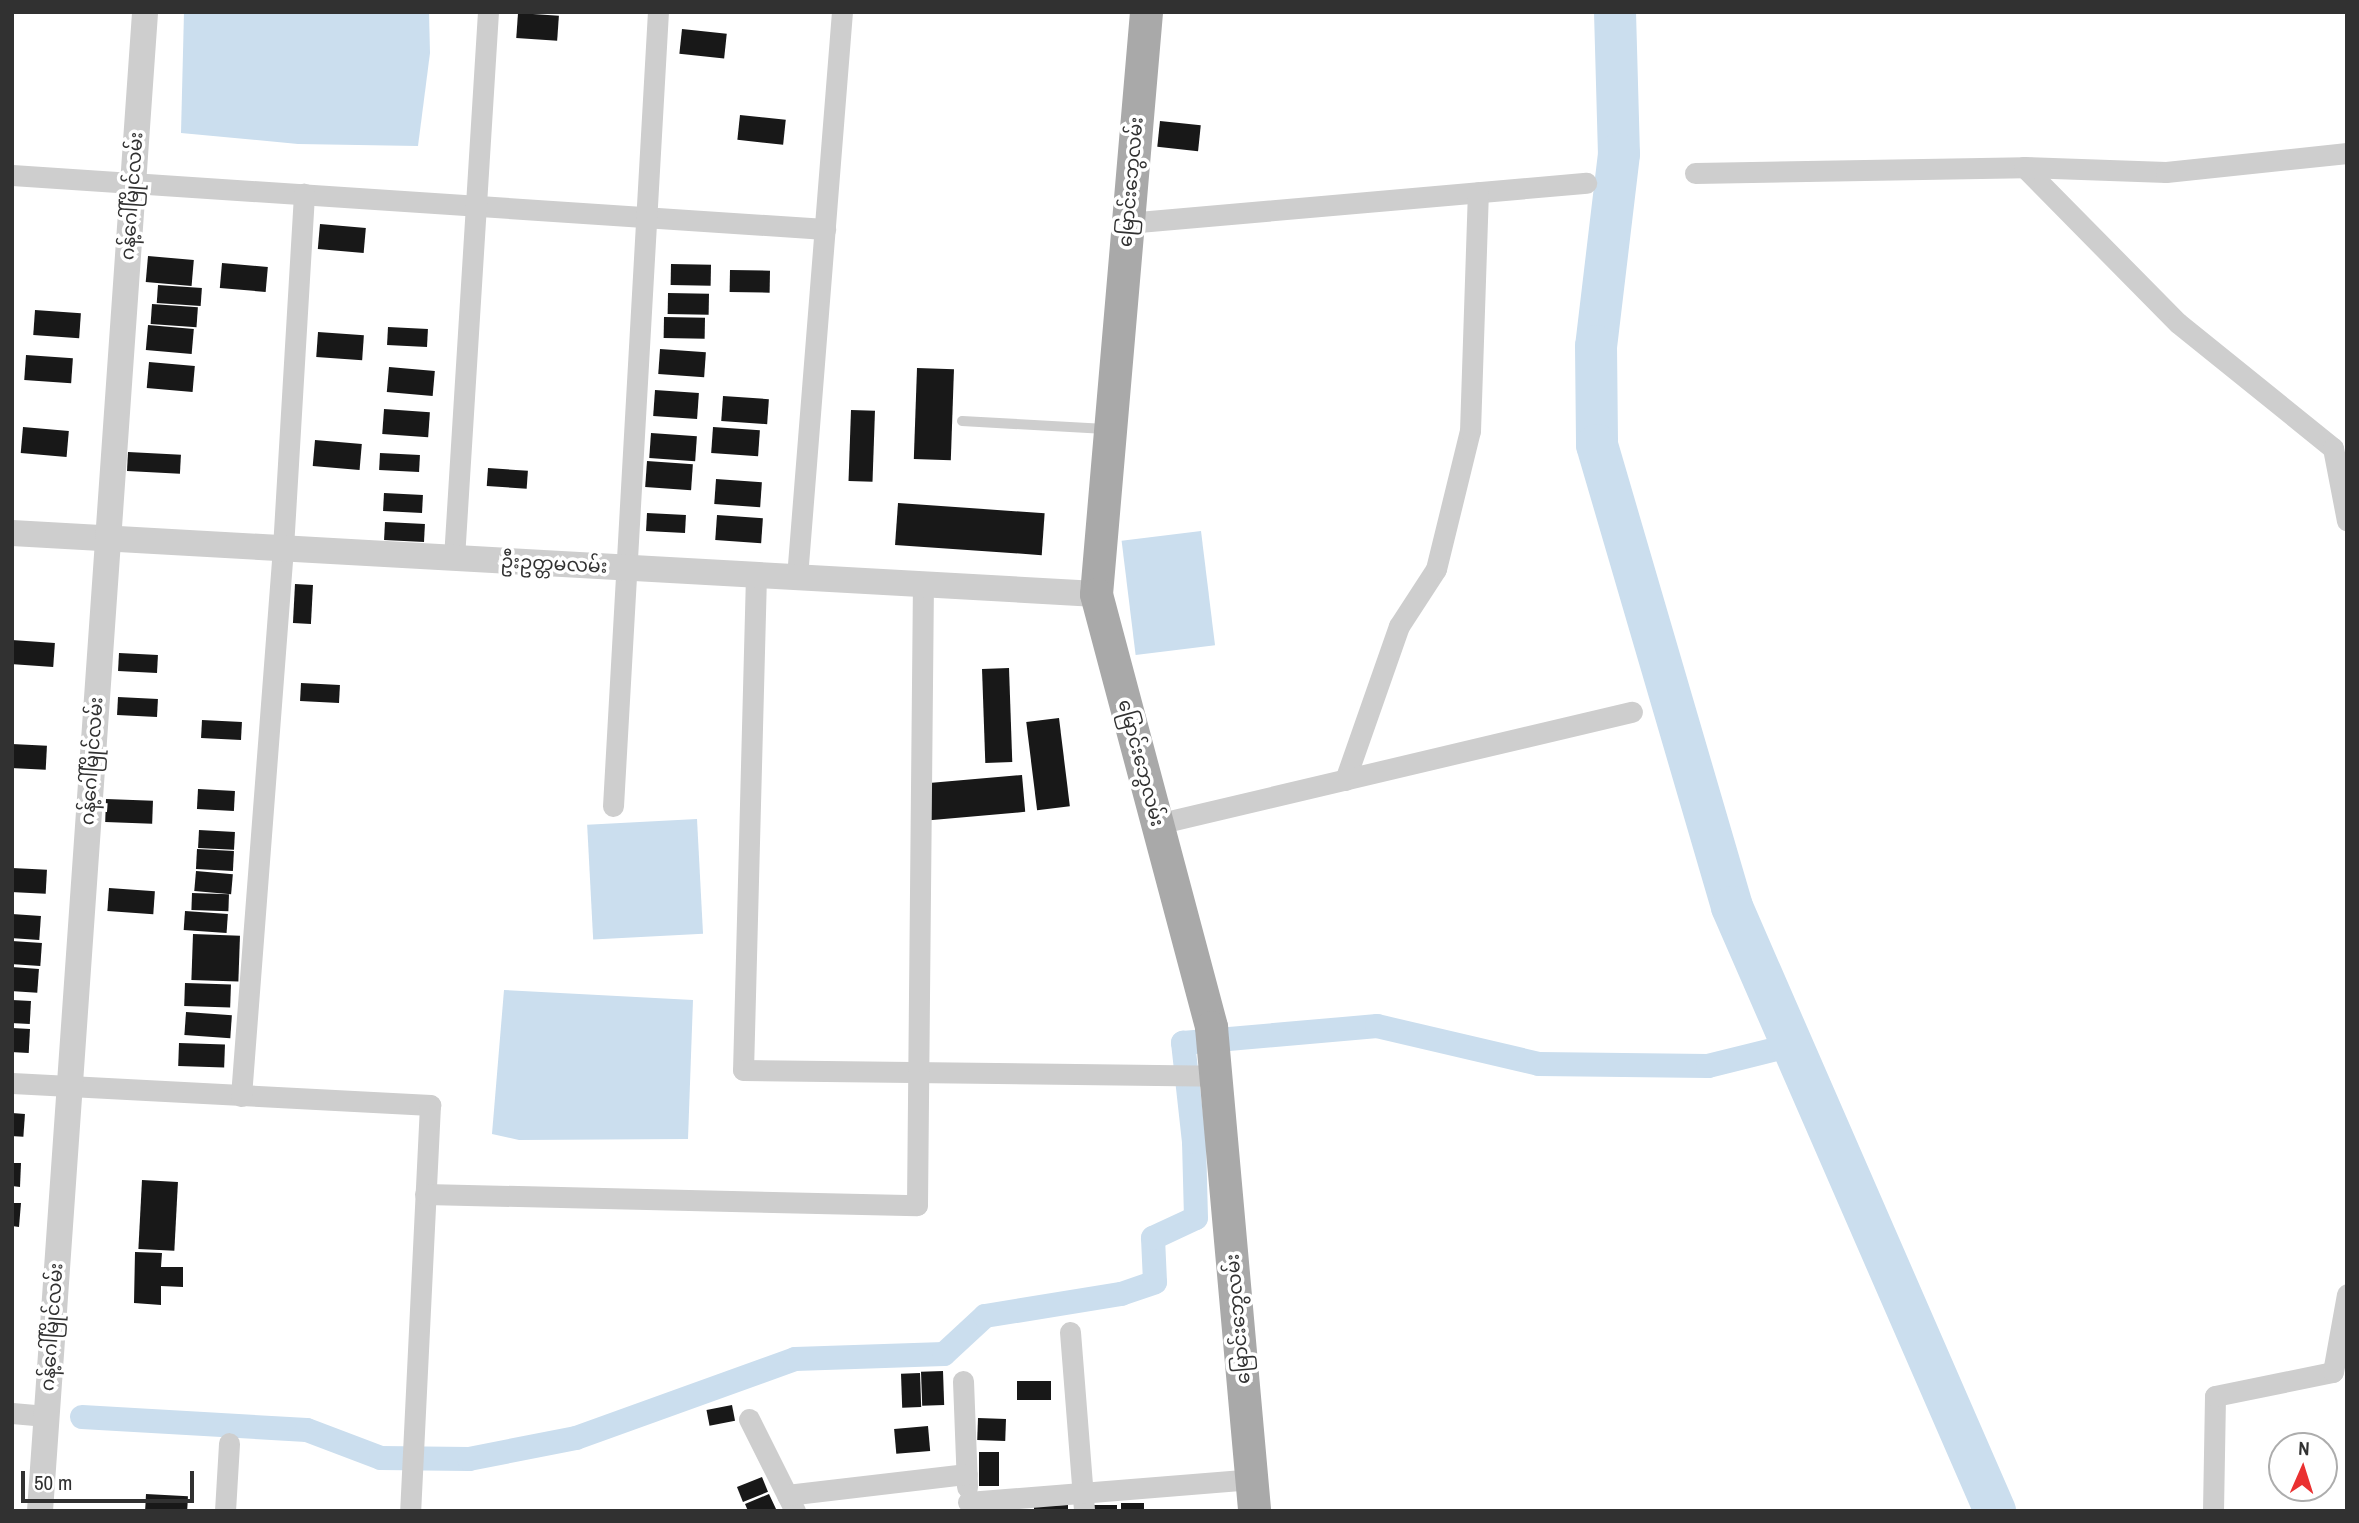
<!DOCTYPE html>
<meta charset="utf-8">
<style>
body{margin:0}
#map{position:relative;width:2359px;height:1523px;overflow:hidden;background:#fff;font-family:"Archivo Narrow","Noto Sans Myanmar",sans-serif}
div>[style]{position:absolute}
.water>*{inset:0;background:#cbdeee;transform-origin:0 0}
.canal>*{height:24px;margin:-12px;padding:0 12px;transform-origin:12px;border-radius:12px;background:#cbdeee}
.river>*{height:42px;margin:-21px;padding:0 21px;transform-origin:21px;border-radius:21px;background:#cbdeee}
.building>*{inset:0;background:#181818;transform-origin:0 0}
.service>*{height:10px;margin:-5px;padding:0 5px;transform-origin:5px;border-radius:5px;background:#cecece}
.minor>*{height:21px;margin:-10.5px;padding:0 10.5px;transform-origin:10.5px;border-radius:10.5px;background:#cecece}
.tertiary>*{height:26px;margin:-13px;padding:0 13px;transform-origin:13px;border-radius:13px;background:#cecece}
.primary>*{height:33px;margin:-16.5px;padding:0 16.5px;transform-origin:16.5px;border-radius:16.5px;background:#a9a9a9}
span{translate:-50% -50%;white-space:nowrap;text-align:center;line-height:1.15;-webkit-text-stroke:7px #fff;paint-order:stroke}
.street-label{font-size:19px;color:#313131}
.frame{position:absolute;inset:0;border:14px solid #313131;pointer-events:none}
.north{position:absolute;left:2268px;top:1432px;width:70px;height:70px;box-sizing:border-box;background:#fff;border:2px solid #adadad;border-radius:50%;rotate:3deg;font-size:19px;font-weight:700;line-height:28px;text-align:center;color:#313131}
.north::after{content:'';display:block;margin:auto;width:24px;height:32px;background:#ea3131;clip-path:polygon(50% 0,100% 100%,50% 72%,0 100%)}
.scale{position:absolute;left:21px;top:1471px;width:173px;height:32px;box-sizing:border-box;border:4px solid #313131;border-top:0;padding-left:9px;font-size:21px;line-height:24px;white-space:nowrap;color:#313131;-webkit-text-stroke:5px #fff;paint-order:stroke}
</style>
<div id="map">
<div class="water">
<i style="clip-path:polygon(184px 12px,429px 12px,430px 53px,418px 146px,298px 144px,181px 133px)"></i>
<i style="left:1201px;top:531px;width:115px;height:80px;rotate:83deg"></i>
<i style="left:697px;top:819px;width:115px;height:110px;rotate:87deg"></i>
<i style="clip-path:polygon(504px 990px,693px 1000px,688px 1139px,519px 1140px,492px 1134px)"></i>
</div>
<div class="canal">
<i style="left:82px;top:1417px;width:225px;rotate:3.3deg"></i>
<i style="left:307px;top:1430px;width:79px;rotate:20.7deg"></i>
<i style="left:381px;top:1458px;width:88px;rotate:0.7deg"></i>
<i style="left:469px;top:1459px;width:109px;rotate:-11.1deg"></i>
<i style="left:576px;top:1438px;width:233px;rotate:-19.8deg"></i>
<i style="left:795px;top:1359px;width:149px;rotate:-1.9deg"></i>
<i style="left:944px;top:1354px;width:56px;rotate:-42.8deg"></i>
<i style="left:985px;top:1316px;width:138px;rotate:-9.2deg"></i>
<i style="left:1121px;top:1294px;width:36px;rotate:-19deg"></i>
<i style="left:1155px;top:1282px;width:44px;rotate:-92.6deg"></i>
<i style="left:1153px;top:1238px;width:47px;rotate:-24.9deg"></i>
<i style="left:1196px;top:1218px;width:76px;rotate:-91.5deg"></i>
<i style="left:1194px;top:1142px;width:100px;rotate:-96.3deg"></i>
<i style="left:1183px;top:1043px;width:195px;rotate:-5deg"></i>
<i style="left:1377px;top:1026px;width:166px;rotate:13.2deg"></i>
<i style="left:1539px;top:1064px;width:169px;rotate:0.7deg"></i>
<i style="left:1708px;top:1066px;width:83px;rotate:-13.9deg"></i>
</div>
<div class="river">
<i style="left:1615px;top:12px;width:142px;rotate:88.4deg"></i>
<i style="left:1619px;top:154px;width:193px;rotate:96.8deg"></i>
<i style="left:1596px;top:346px;width:99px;rotate:89.4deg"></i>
<i style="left:1597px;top:445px;width:481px;rotate:73.7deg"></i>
<i style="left:1732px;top:907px;width:659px;rotate:66.47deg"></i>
</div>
<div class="building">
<i style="left:518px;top:13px;width:41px;height:25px;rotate:4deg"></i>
<i style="left:682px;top:29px;width:45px;height:25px;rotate:6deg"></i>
<i style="left:740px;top:115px;width:46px;height:25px;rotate:6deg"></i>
<i style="left:1160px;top:121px;width:41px;height:26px;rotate:6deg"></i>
<i style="left:320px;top:224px;width:46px;height:25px;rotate:5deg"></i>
<i style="left:148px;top:256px;width:46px;height:26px;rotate:5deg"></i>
<i style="left:222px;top:263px;width:46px;height:25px;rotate:5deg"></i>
<i style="left:671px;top:264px;width:40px;height:21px;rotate:1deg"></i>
<i style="left:730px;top:270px;width:40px;height:22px;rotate:1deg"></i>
<i style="left:158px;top:285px;width:44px;height:18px;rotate:4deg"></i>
<i style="left:668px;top:293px;width:41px;height:21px;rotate:1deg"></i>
<i style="left:152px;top:304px;width:46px;height:20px;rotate:4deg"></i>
<i style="left:35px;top:310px;width:46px;height:25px;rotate:4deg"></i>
<i style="left:664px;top:317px;width:41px;height:21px;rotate:1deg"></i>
<i style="left:148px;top:325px;width:46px;height:25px;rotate:5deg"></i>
<i style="left:388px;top:327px;width:40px;height:18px;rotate:3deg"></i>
<i style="left:318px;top:332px;width:46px;height:25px;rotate:4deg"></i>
<i style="left:660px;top:349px;width:46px;height:25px;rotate:4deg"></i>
<i style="left:26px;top:355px;width:47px;height:25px;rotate:4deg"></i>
<i style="left:149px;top:362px;width:46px;height:26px;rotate:5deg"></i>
<i style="left:389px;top:367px;width:46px;height:25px;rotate:5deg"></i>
<i style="left:917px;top:368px;width:37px;height:91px;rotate:2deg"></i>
<i style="left:655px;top:390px;width:44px;height:26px;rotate:4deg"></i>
<i style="left:723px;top:396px;width:46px;height:25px;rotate:4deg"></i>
<i style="left:384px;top:409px;width:46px;height:25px;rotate:4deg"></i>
<i style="left:851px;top:410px;width:24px;height:71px;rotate:2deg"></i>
<i style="left:23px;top:427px;width:46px;height:26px;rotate:5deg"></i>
<i style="left:713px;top:427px;width:47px;height:26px;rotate:4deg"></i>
<i style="left:651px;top:433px;width:46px;height:25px;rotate:4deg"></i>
<i style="left:315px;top:440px;width:47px;height:26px;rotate:5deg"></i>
<i style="left:128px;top:452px;width:53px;height:19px;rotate:3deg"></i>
<i style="left:380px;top:453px;width:40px;height:17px;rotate:3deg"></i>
<i style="left:647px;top:461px;width:46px;height:26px;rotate:4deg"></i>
<i style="left:488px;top:468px;width:40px;height:18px;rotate:4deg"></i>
<i style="left:716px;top:479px;width:46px;height:25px;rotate:4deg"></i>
<i style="left:384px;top:493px;width:39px;height:18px;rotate:3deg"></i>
<i style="left:898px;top:503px;width:147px;height:42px;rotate:4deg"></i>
<i style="left:647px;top:513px;width:39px;height:18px;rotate:3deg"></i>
<i style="left:717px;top:515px;width:46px;height:25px;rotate:4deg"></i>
<i style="left:385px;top:522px;width:40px;height:18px;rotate:3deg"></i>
<i style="left:295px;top:584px;width:18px;height:39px;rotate:3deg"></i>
<i style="left:12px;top:640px;width:43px;height:24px;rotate:4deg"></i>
<i style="left:119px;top:653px;width:39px;height:18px;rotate:3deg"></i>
<i style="left:1009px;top:668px;width:94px;height:27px;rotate:88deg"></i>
<i style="left:301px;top:683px;width:39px;height:18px;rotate:3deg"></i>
<i style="left:118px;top:697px;width:40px;height:18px;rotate:3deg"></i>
<i style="left:1059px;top:718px;width:89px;height:33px;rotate:83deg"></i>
<i style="left:202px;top:720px;width:40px;height:18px;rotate:3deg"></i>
<i style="left:12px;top:744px;width:35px;height:24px;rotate:3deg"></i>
<i style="left:1022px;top:775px;width:37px;height:96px;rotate:85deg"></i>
<i style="left:198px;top:789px;width:37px;height:20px;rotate:3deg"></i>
<i style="left:106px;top:799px;width:47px;height:23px;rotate:2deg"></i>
<i style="left:199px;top:830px;width:36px;height:18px;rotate:3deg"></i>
<i style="left:197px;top:849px;width:37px;height:20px;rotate:3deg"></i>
<i style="left:12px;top:868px;width:35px;height:24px;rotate:3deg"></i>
<i style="left:196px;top:871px;width:37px;height:20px;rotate:5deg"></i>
<i style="left:109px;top:888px;width:46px;height:23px;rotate:4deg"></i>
<i style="left:192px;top:893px;width:37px;height:17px;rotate:2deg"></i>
<i style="left:185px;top:911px;width:43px;height:19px;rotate:4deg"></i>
<i style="left:12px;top:914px;width:29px;height:24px;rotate:4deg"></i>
<i style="left:193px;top:934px;width:47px;height:46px;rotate:2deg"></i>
<i style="left:12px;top:941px;width:30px;height:23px;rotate:4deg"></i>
<i style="left:12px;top:967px;width:27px;height:24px;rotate:4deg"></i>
<i style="left:185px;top:983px;width:46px;height:23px;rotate:2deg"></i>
<i style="left:12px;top:1000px;width:19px;height:23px;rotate:3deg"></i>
<i style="left:186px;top:1012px;width:46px;height:23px;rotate:4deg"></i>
<i style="left:12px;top:1028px;width:18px;height:24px;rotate:3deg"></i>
<i style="left:179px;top:1043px;width:46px;height:23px;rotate:2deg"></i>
<i style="left:12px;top:1113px;width:13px;height:23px;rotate:4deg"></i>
<i style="clip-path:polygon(12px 1163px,21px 1163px,20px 1187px,12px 1186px)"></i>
<i style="left:142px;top:1180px;width:36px;height:69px;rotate:3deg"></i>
<i style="clip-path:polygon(12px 1203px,21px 1203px,19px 1227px,12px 1226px)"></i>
<i style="clip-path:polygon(135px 1252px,162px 1253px,161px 1267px,183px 1267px,183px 1287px,161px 1286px,161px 1305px,134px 1303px)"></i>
<i style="left:943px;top:1371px;width:34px;height:22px;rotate:88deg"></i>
<i style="left:920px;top:1373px;width:34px;height:19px;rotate:88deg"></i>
<i style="left:1017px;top:1381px;width:34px;height:19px"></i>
<i style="left:732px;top:1405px;width:16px;height:26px;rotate:79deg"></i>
<i style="left:978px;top:1418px;width:28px;height:22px;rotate:2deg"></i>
<i style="left:928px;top:1426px;width:25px;height:34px;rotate:85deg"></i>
<i style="left:979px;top:1452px;width:20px;height:34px"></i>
<i style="left:762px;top:1477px;width:16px;height:27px;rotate:68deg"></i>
<i style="left:146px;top:1494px;width:42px;height:17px;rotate:3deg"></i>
<i style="clip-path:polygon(769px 1494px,776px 1509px,748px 1511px,745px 1504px)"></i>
<i style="left:1144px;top:1503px;width:8px;height:23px;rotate:90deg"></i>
<i style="clip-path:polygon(1068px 1505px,1068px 1511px,1034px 1511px,1034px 1506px)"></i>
<i style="left:1093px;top:1505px;width:24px;height:6px"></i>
</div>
<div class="service">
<i style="left:962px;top:421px;width:144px;rotate:3.2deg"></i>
</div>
<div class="minor">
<i style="left:2024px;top:167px;width:219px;rotate:45.4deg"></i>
<i style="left:2178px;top:323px;width:199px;rotate:38.9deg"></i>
<i style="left:2333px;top:448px;width:74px;rotate:79.1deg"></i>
<i style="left:1695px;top:173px;width:329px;rotate:-1deg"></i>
<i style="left:2024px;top:167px;width:142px;rotate:2deg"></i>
<i style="left:2166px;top:172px;width:182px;rotate:-6deg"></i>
<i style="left:12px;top:175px;width:815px;rotate:3.8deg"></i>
<i style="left:1127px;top:223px;width:461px;rotate:-5deg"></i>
<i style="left:454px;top:558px;width:547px;rotate:-86.44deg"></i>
<i style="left:756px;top:575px;width:495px;rotate:91.5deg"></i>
<i style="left:743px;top:1070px;width:474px;rotate:0.7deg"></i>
<i style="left:797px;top:577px;width:567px;rotate:-85.45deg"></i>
<i style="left:1345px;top:780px;width:163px;rotate:-70.7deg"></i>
<i style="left:1399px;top:626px;width:68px;rotate:-57deg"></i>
<i style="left:1436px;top:569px;width:142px;rotate:-76.2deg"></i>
<i style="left:1470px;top:431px;width:239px;rotate:-88.1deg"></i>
<i style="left:613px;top:806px;width:795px;rotate:-86.76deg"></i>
<i style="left:1157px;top:824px;width:488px;rotate:-13.3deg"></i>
<i style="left:12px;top:1083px;width:419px;rotate:3deg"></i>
<i style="left:430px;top:1105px;width:406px;rotate:92.8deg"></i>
<i style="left:241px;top:1096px;width:550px;rotate:-85.62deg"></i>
<i style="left:283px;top:548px;width:355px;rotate:-86.6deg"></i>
<i style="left:425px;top:1194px;width:492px;rotate:1.3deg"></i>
<i style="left:917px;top:1205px;width:620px;rotate:-89.45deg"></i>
<i style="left:1070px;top:1332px;width:180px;rotate:85.5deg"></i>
<i style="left:963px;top:1381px;width:106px;rotate:87.8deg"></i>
<i style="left:12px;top:1413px;width:34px;rotate:5deg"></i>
<i style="left:749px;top:1419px;width:103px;rotate:63.4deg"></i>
<i style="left:787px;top:1495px;width:181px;rotate:-6.7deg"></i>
<i style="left:968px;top:1502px;width:285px;rotate:-4.6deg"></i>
<i style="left:225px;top:1511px;width:68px;rotate:-86.6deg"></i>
<i style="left:2213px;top:1511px;width:115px;rotate:-89deg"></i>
<i style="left:2215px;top:1396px;width:120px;rotate:-11.5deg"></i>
<i style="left:2333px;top:1372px;width:79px;rotate:-79.8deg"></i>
</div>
<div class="tertiary">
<i style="left:12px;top:533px;width:1086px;rotate:3.22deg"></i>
<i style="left:40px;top:1511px;width:1503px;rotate:-85.99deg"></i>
</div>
<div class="primary">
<i style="left:1146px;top:12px;width:584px;rotate:94.91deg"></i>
<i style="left:1096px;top:594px;width:448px;rotate:75.1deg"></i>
<i style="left:1211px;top:1027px;width:486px;rotate:84.9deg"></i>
</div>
<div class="street-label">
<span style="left:1131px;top:182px;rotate:-85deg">မြောင်းဘွေလမ်း</span>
<span style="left:132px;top:196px;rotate:-86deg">ဂန့်ဂေါ်မြိုင်လမ်း</span>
<span style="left:554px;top:564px;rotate:3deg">ဦးဥတ္တမလမ်း</span>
<span style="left:92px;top:761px;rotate:-86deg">ဂန့်ဂေါ်မြိုင်လမ်း</span>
<span style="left:1141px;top:763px;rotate:75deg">မြောင်းဘွေလမ်း</span>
<span style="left:1238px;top:1319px;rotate:-95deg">မြောင်းဘွေလမ်း</span>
<span style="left:52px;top:1327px;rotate:-86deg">ဂန့်ဂေါ်မြိုင်လမ်း</span>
</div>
<div class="frame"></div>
<div class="north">N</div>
<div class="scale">50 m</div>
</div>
